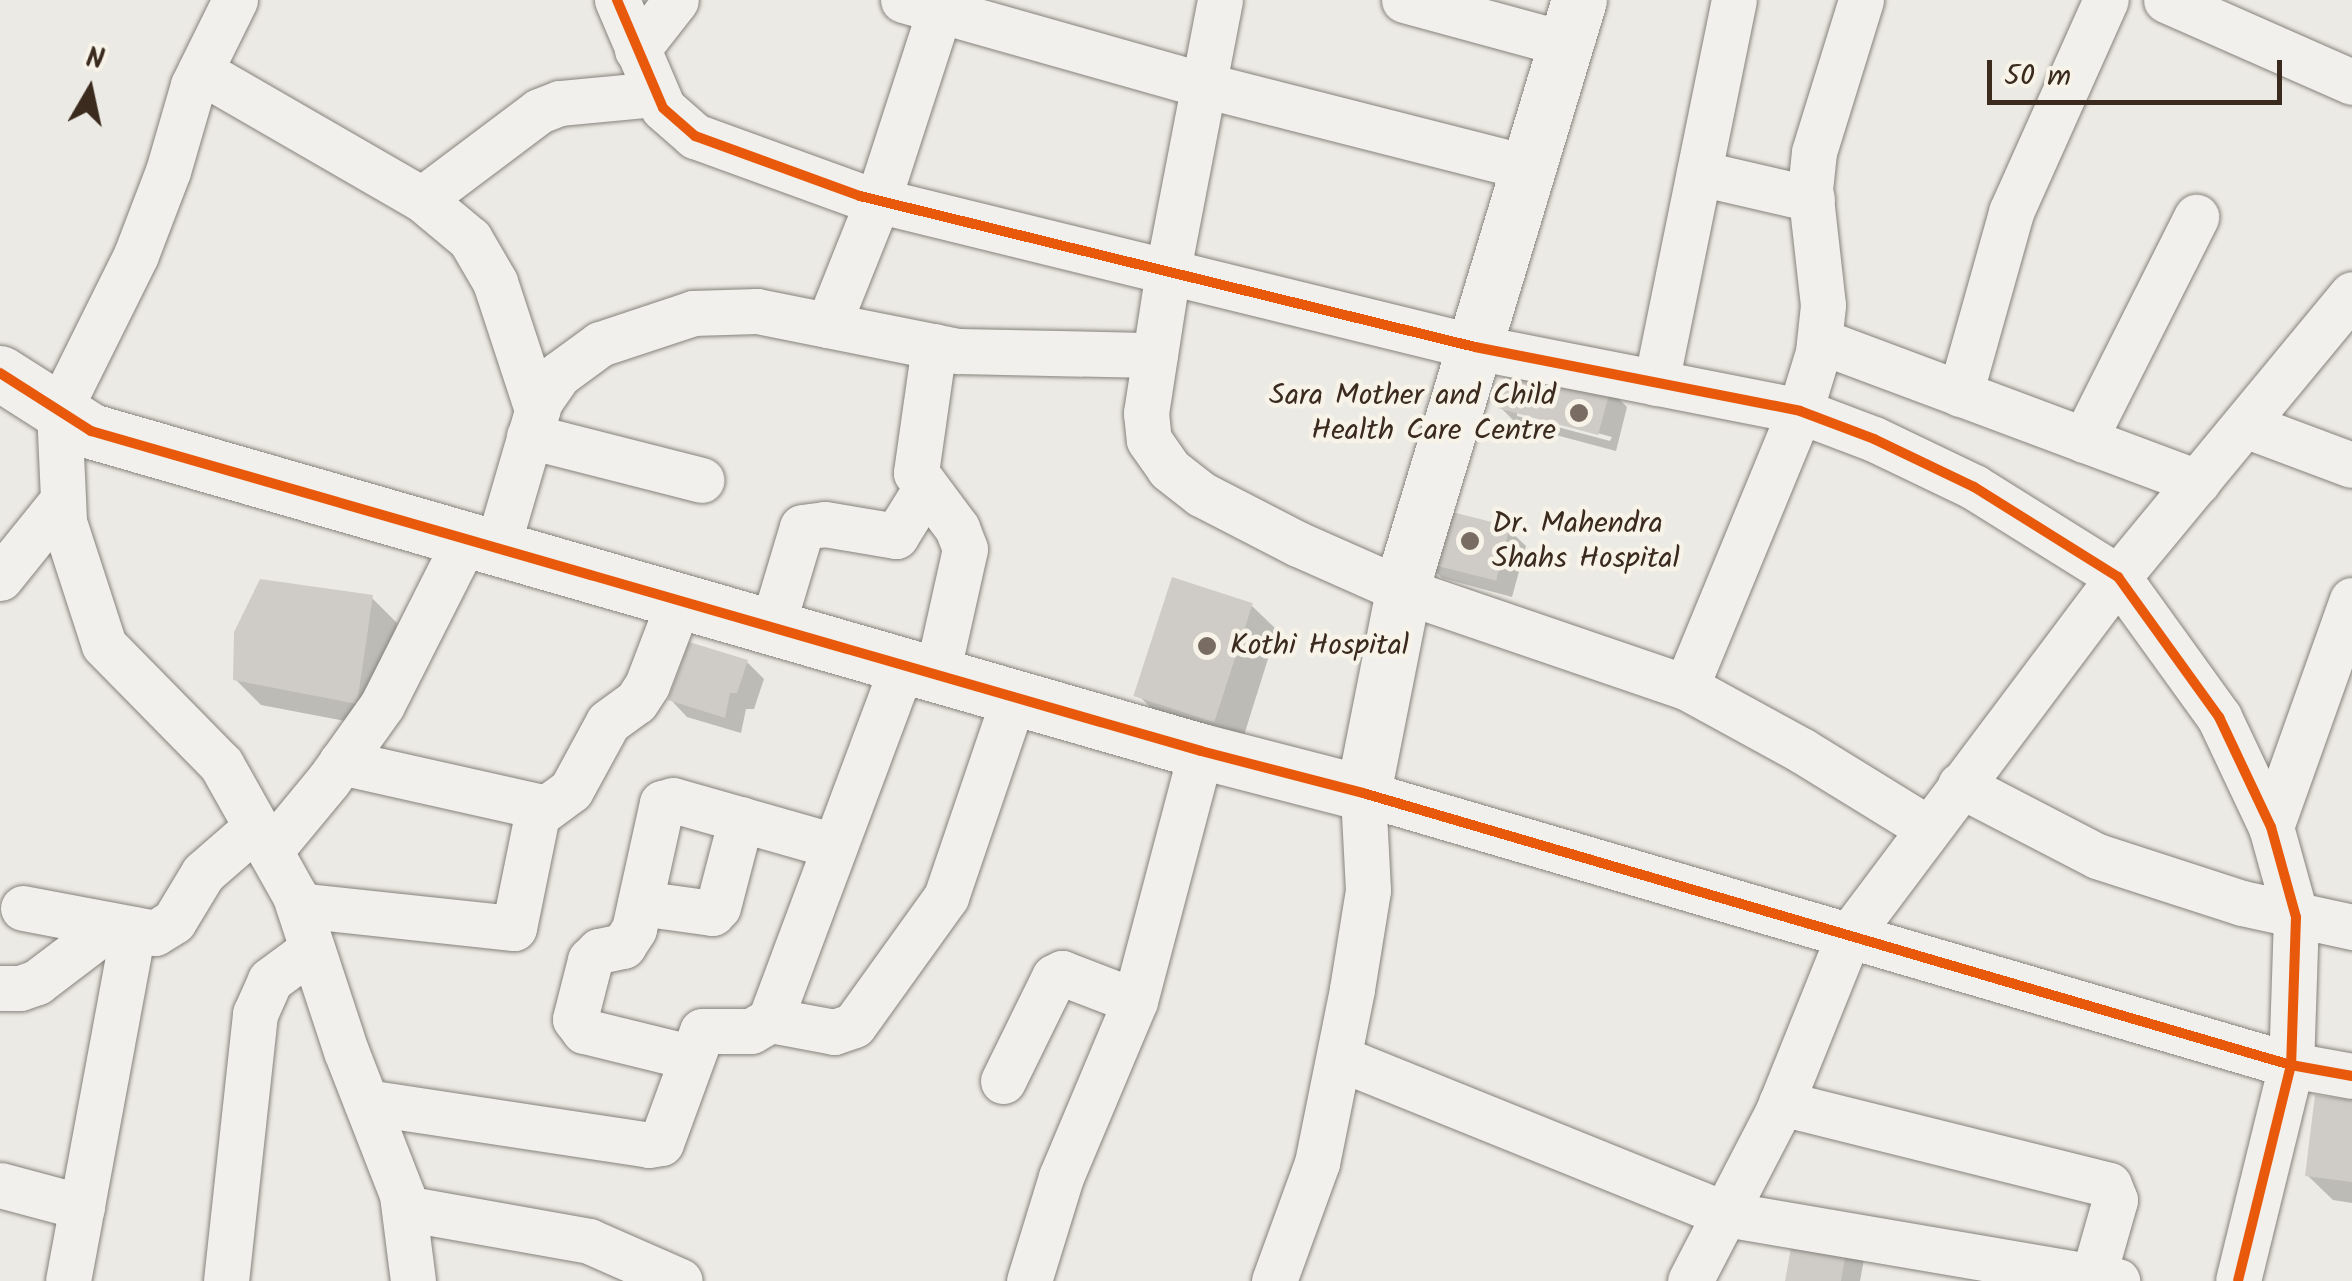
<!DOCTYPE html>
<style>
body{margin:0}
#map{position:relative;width:2352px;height:1281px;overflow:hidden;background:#eceae4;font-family:Kalam,sans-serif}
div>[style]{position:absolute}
.shadow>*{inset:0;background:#0003}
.building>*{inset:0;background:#cfccc7;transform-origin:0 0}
.roads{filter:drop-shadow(0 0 2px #86827c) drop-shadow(0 0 2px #86827c)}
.minor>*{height:45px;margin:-22.5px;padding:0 22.5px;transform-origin:22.5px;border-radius:22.5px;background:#f1f0ec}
.tertiary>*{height:55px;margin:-27.5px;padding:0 27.5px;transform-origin:27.5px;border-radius:27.5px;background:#f1f0ec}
.cycleway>*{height:10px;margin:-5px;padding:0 5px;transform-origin:5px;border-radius:5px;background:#e8590c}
.dots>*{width:28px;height:28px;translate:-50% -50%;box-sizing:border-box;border:5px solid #f7f3e8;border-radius:50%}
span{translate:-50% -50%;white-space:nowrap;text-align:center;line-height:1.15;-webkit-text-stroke:9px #f7f3e8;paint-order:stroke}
.poi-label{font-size:30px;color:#3b2a1e}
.right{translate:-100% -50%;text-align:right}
.left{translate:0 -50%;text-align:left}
.north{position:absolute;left:40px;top:40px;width:100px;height:100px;-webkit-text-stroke:8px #f7f3e8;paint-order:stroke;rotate:9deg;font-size:28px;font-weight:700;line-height:40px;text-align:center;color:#3b2a1e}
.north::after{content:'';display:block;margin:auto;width:35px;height:45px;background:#3b2a1e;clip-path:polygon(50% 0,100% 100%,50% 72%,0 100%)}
.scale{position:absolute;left:1987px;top:60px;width:295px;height:45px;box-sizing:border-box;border:5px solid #3b2a1e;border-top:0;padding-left:12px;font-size:30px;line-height:35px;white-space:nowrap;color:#3b2a1e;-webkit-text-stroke:8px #f7f3e8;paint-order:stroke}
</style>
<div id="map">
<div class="shadow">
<i style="clip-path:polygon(evenodd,1610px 390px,1627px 407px,1616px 451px,1518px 425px,1501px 408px,1610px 390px,1517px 411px,1612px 437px,1610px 441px,1517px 416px,1517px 411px)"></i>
<i style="clip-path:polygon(1509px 530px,1526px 546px,1512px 597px,1442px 578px,1425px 562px)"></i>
<i style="clip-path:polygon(371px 597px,397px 623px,382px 728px,261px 705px,235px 679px)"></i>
<i style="clip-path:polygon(1251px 605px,1277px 630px,1241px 745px,1163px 720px,1138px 695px)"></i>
<i style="clip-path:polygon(747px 662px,764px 679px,754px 709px,746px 709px,741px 733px,687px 717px,671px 700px)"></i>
<i style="clip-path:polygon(2352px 1102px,2352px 1203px,2333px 1200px,2307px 1175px)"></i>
<i style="clip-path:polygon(1796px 1234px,1864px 1259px,1860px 1281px,1787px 1281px)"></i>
</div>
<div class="building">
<i style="left:1511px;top:362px;width:103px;height:48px;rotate:15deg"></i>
<i style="left:1436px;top:508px;width:76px;height:56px;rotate:14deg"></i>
<i style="left:1172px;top:577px;width:85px;height:125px;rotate:18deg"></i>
<i style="clip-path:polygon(260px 579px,373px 595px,357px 704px,233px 680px,234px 632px)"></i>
<i style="clip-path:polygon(689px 642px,748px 660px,737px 693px,730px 693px,725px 718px,668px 700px)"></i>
<i style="clip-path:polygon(2315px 1095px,2352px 1100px,2352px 1182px,2305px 1176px)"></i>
<i style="clip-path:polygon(1794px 1231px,1848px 1240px,1841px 1281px,1785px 1281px)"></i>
</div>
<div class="roads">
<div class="minor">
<i style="left:235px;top:0;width:95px;rotate:116.3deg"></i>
<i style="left:193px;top:85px;width:90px;rotate:106.2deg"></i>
<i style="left:168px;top:171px;width:90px;rotate:110.9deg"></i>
<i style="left:136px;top:255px;width:173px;rotate:116.4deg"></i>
<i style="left:59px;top:410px;width:112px;rotate:87.4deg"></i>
<i style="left:64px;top:522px;width:129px;rotate:72deg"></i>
<i style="left:104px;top:645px;width:167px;rotate:45.5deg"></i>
<i style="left:221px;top:764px;width:151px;rotate:60.7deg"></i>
<i style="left:295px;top:896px;width:163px;rotate:71.8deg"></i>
<i style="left:346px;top:1051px;width:155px;rotate:68.7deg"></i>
<i style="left:402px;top:1195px;width:87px;rotate:82.7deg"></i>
<i style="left:617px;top:0;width:117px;rotate:66.9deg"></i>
<i style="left:663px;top:108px;width:43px;rotate:41.2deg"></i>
<i style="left:695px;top:136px;width:176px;rotate:20deg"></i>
<i style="left:860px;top:196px;width:633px;rotate:13.79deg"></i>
<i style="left:1475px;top:347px;width:331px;rotate:11.1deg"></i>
<i style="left:1800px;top:411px;width:79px;rotate:20.7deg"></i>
<i style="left:1874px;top:439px;width:111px;rotate:25.6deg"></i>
<i style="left:1974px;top:487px;width:170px;rotate:32deg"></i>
<i style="left:2118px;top:577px;width:173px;rotate:54.2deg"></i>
<i style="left:2219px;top:717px;width:122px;rotate:64.7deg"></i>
<i style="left:2271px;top:827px;width:93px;rotate:74.5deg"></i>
<i style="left:2296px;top:917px;width:148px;rotate:91.9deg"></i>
<i style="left:2291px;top:1065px;width:62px;rotate:10.2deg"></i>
<i style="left:903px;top:0;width:313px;rotate:15.8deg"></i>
<i style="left:1204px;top:85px;width:335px;rotate:14.3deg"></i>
<i style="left:1220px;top:0;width:276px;rotate:100.9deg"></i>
<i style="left:1168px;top:271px;width:144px;rotate:98.8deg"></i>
<i style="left:1146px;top:413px;width:27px;rotate:84deg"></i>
<i style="left:1149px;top:440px;width:35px;rotate:55deg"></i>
<i style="left:1169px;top:469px;width:41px;rotate:38deg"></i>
<i style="left:1201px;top:494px;width:109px;rotate:27.3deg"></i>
<i style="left:1298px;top:544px;width:114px;rotate:23.9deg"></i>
<i style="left:1402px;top:590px;width:300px;rotate:18.9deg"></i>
<i style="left:1686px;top:687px;width:131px;rotate:28.7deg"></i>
<i style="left:1801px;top:750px;width:149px;rotate:31.6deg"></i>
<i style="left:1404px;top:0;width:168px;rotate:15.2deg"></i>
<i style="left:2166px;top:0;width:203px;rotate:23.8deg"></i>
<i style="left:637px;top:50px;width:63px;rotate:-52deg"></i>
<i style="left:200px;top:71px;width:256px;rotate:30deg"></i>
<i style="left:422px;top:199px;width:62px;rotate:39.8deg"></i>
<i style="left:470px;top:239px;width:50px;rotate:59.8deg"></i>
<i style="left:495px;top:282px;width:135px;rotate:71.8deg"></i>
<i style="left:1699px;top:173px;width:116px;rotate:13deg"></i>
<i style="left:422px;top:199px;width:146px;rotate:-36.9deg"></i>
<i style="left:539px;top:111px;width:22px;rotate:-21deg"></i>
<i style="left:560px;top:103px;width:96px;rotate:-5.4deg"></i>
<i style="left:828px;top:325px;width:135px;rotate:-68.2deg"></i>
<i style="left:878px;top:200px;width:210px;rotate:-72deg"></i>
<i style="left:1820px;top:341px;width:403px;rotate:20.5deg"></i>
<i style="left:934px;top:346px;width:128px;rotate:98.1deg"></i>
<i style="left:916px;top:473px;width:69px;rotate:53.3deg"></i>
<i style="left:957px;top:528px;width:22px;rotate:69deg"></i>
<i style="left:965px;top:549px;width:128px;rotate:102.6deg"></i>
<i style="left:1656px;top:383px;width:391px;rotate:-78.5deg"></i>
<i style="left:1960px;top:394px;width:189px;rotate:-74.3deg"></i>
<i style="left:2011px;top:212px;width:232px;rotate:-65.9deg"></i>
<i style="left:2245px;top:425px;width:114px;rotate:20.5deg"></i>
<i style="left:529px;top:436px;width:178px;rotate:14.3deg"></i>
<i style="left:2084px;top:440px;width:250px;rotate:-63.3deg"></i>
<i style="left:497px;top:548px;width:153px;rotate:-73.7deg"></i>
<i style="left:540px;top:401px;width:33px;rotate:-55deg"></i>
<i style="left:559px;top:374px;width:51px;rotate:-36.2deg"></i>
<i style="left:600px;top:344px;width:98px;rotate:-18.4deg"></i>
<i style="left:693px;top:313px;width:64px;rotate:-1.8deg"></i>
<i style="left:757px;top:311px;width:205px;rotate:11.3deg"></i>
<i style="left:958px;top:351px;width:197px;rotate:1.2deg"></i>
<i style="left:0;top:578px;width:100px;rotate:-51.1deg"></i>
<i style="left:772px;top:627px;width:104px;rotate:-73.3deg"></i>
<i style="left:802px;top:527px;width:23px;rotate:-7deg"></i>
<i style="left:825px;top:524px;width:72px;rotate:9.6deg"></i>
<i style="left:896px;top:536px;width:55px;rotate:-58.3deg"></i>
<i style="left:1686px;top:687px;width:299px;rotate:-67.6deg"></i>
<i style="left:1800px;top:411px;width:62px;rotate:-73deg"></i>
<i style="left:1818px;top:352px;width:47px;rotate:-83.9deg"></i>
<i style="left:1823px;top:305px;width:116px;rotate:-96.4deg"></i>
<i style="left:1810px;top:190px;width:38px;rotate:-84deg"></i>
<i style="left:1814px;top:152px;width:159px;rotate:-72.8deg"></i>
<i style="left:341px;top:762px;width:206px;rotate:12.6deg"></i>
<i style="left:1960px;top:785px;width:154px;rotate:27.4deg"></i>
<i style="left:2097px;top:856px;width:152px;rotate:18deg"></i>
<i style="left:2242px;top:903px;width:113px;rotate:12.3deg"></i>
<i style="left:2271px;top:827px;width:241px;rotate:-70.4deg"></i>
<i style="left:270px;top:851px;width:91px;rotate:-50.4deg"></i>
<i style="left:328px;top:781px;width:93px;rotate:-54.6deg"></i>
<i style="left:382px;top:705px;width:186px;rotate:-63.2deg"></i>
<i style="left:640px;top:903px;width:73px;rotate:7.9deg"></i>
<i style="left:712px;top:913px;width:8px;rotate:-45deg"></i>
<i style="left:718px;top:907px;width:91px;rotate:-75.4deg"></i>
<i style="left:298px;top:905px;width:217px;rotate:6.1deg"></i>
<i style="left:514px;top:928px;width:115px;rotate:-78.5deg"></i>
<i style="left:537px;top:815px;width:42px;rotate:-36.3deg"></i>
<i style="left:571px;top:790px;width:77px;rotate:-61.4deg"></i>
<i style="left:608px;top:722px;width:34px;rotate:-36deg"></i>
<i style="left:636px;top:702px;width:20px;rotate:-57deg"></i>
<i style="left:647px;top:685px;width:90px;rotate:-69.1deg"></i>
<i style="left:23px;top:908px;width:134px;rotate:10.7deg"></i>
<i style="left:155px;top:933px;width:22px;rotate:-32deg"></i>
<i style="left:174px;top:921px;width:56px;rotate:-58.9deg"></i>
<i style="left:203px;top:873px;width:70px;rotate:-41deg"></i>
<i style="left:0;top:988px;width:20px"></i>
<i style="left:20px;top:988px;width:18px;rotate:-19deg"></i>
<i style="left:37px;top:982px;width:94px;rotate:-37.2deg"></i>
<i style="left:770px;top:1020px;width:65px;rotate:10.6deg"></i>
<i style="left:834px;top:1032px;width:21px;rotate:-19deg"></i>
<i style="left:854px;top:1025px;width:158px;rotate:-54.3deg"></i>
<i style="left:946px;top:897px;width:211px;rotate:-71.2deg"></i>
<i style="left:690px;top:1057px;width:109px;rotate:-166.2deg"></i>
<i style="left:584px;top:1031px;width:15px;rotate:-127deg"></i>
<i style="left:575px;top:1019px;width:61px;rotate:-75.7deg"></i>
<i style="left:590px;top:960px;width:13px;rotate:-45deg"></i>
<i style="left:599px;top:951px;width:25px;rotate:-12deg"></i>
<i style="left:623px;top:946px;width:20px;rotate:-57deg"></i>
<i style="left:634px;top:929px;width:129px;rotate:-77.5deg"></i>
<i style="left:662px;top:803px;width:11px;rotate:-15deg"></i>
<i style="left:673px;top:800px;width:168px;rotate:15.9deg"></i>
<i style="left:1339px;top:1058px;width:417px;rotate:22deg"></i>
<i style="left:1726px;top:1214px;width:397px;rotate:9.7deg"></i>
<i style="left:1003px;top:1081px;width:116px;rotate:-63.9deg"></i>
<i style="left:1054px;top:977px;width:9px;rotate:-27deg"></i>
<i style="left:1062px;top:973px;width:78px;rotate:21deg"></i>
<i style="left:366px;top:1102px;width:286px;rotate:8.6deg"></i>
<i style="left:649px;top:1145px;width:12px;rotate:-9deg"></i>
<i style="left:661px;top:1143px;width:119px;rotate:-69.9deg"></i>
<i style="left:702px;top:1031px;width:49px"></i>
<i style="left:751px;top:1031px;width:22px;rotate:-30deg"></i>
<i style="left:770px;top:1020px;width:379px;rotate:-69.5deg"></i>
<i style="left:1781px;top:1103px;width:338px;rotate:14deg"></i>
<i style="left:2109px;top:1185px;width:16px;rotate:68deg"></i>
<i style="left:2115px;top:1200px;width:80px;rotate:105.9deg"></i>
<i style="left:0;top:1185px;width:85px;rotate:15deg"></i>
<i style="left:404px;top:1208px;width:188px;rotate:10.1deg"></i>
<i style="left:589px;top:1241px;width:99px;rotate:23.7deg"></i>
<i style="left:68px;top:1281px;width:358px;rotate:-79.5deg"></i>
<i style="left:226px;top:1281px;width:269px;rotate:-83.8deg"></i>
<i style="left:255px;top:1014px;width:37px;rotate:-66deg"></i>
<i style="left:270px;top:980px;width:52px;rotate:-36.4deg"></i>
<i style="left:1029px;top:1281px;width:109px;rotate:-72.9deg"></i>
<i style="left:1061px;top:1177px;width:191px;rotate:-67.2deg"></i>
<i style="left:1135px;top:1001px;width:259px;rotate:-75.2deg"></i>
<i style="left:1274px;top:1281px;width:126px;rotate:-70deg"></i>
<i style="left:1317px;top:1163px;width:177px;rotate:-78.6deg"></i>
<i style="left:1352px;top:989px;width:100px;rotate:-80.8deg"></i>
<i style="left:1368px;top:890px;width:97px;rotate:-93deg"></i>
<i style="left:1363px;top:793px;width:967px;rotate:16.34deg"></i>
<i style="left:2291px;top:1065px;width:222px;rotate:103.8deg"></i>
<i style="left:1690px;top:1281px;width:191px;rotate:-62.6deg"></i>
<i style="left:1778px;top:1111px;width:188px;rotate:-68.1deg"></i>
<i style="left:1848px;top:937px;width:450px;rotate:-53.1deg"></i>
<i style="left:2118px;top:577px;width:367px;rotate:-50.4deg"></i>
</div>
<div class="tertiary">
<i style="left:0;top:373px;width:108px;rotate:32.5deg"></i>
<i style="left:91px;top:431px;width:1155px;rotate:16.08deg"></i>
<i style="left:1201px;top:751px;width:167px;rotate:14.5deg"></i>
<i style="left:1363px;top:793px;width:231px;rotate:-78.8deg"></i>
<i style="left:1408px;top:566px;width:591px;rotate:-73.19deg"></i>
</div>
</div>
<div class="cycleway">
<i style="left:617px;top:0;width:117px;rotate:66.9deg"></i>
<i style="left:663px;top:108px;width:43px;rotate:41.2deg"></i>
<i style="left:695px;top:136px;width:176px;rotate:20deg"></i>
<i style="left:860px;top:196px;width:633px;rotate:13.79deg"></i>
<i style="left:1475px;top:347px;width:331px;rotate:11.1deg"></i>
<i style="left:1800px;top:411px;width:79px;rotate:20.7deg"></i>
<i style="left:1874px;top:439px;width:111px;rotate:25.6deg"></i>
<i style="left:1974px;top:487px;width:170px;rotate:32deg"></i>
<i style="left:2118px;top:577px;width:173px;rotate:54.2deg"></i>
<i style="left:2219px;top:717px;width:122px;rotate:64.7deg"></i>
<i style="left:2271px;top:827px;width:93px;rotate:74.5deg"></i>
<i style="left:2296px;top:917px;width:148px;rotate:91.9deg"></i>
<i style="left:2291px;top:1065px;width:62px;rotate:10.2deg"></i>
<i style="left:0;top:373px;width:108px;rotate:32.5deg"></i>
<i style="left:91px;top:431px;width:1155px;rotate:16.08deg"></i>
<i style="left:1201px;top:751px;width:167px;rotate:14.5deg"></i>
<i style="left:1363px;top:793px;width:967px;rotate:16.34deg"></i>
<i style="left:2291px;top:1065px;width:222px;rotate:103.8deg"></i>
</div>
<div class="dots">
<i style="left:1579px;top:413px;background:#796d63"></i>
<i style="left:1470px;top:541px;background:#796d63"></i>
<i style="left:1207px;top:646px;background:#796d63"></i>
</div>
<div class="poi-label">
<span class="right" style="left:1556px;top:413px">Sara Mother and Child<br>Health Care Centre</span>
<span class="left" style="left:1492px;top:541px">Dr. Mahendra<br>Shahs Hospital</span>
<span class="left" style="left:1230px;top:646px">Kothi Hospital</span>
</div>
<div class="north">N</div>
<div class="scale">50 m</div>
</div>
